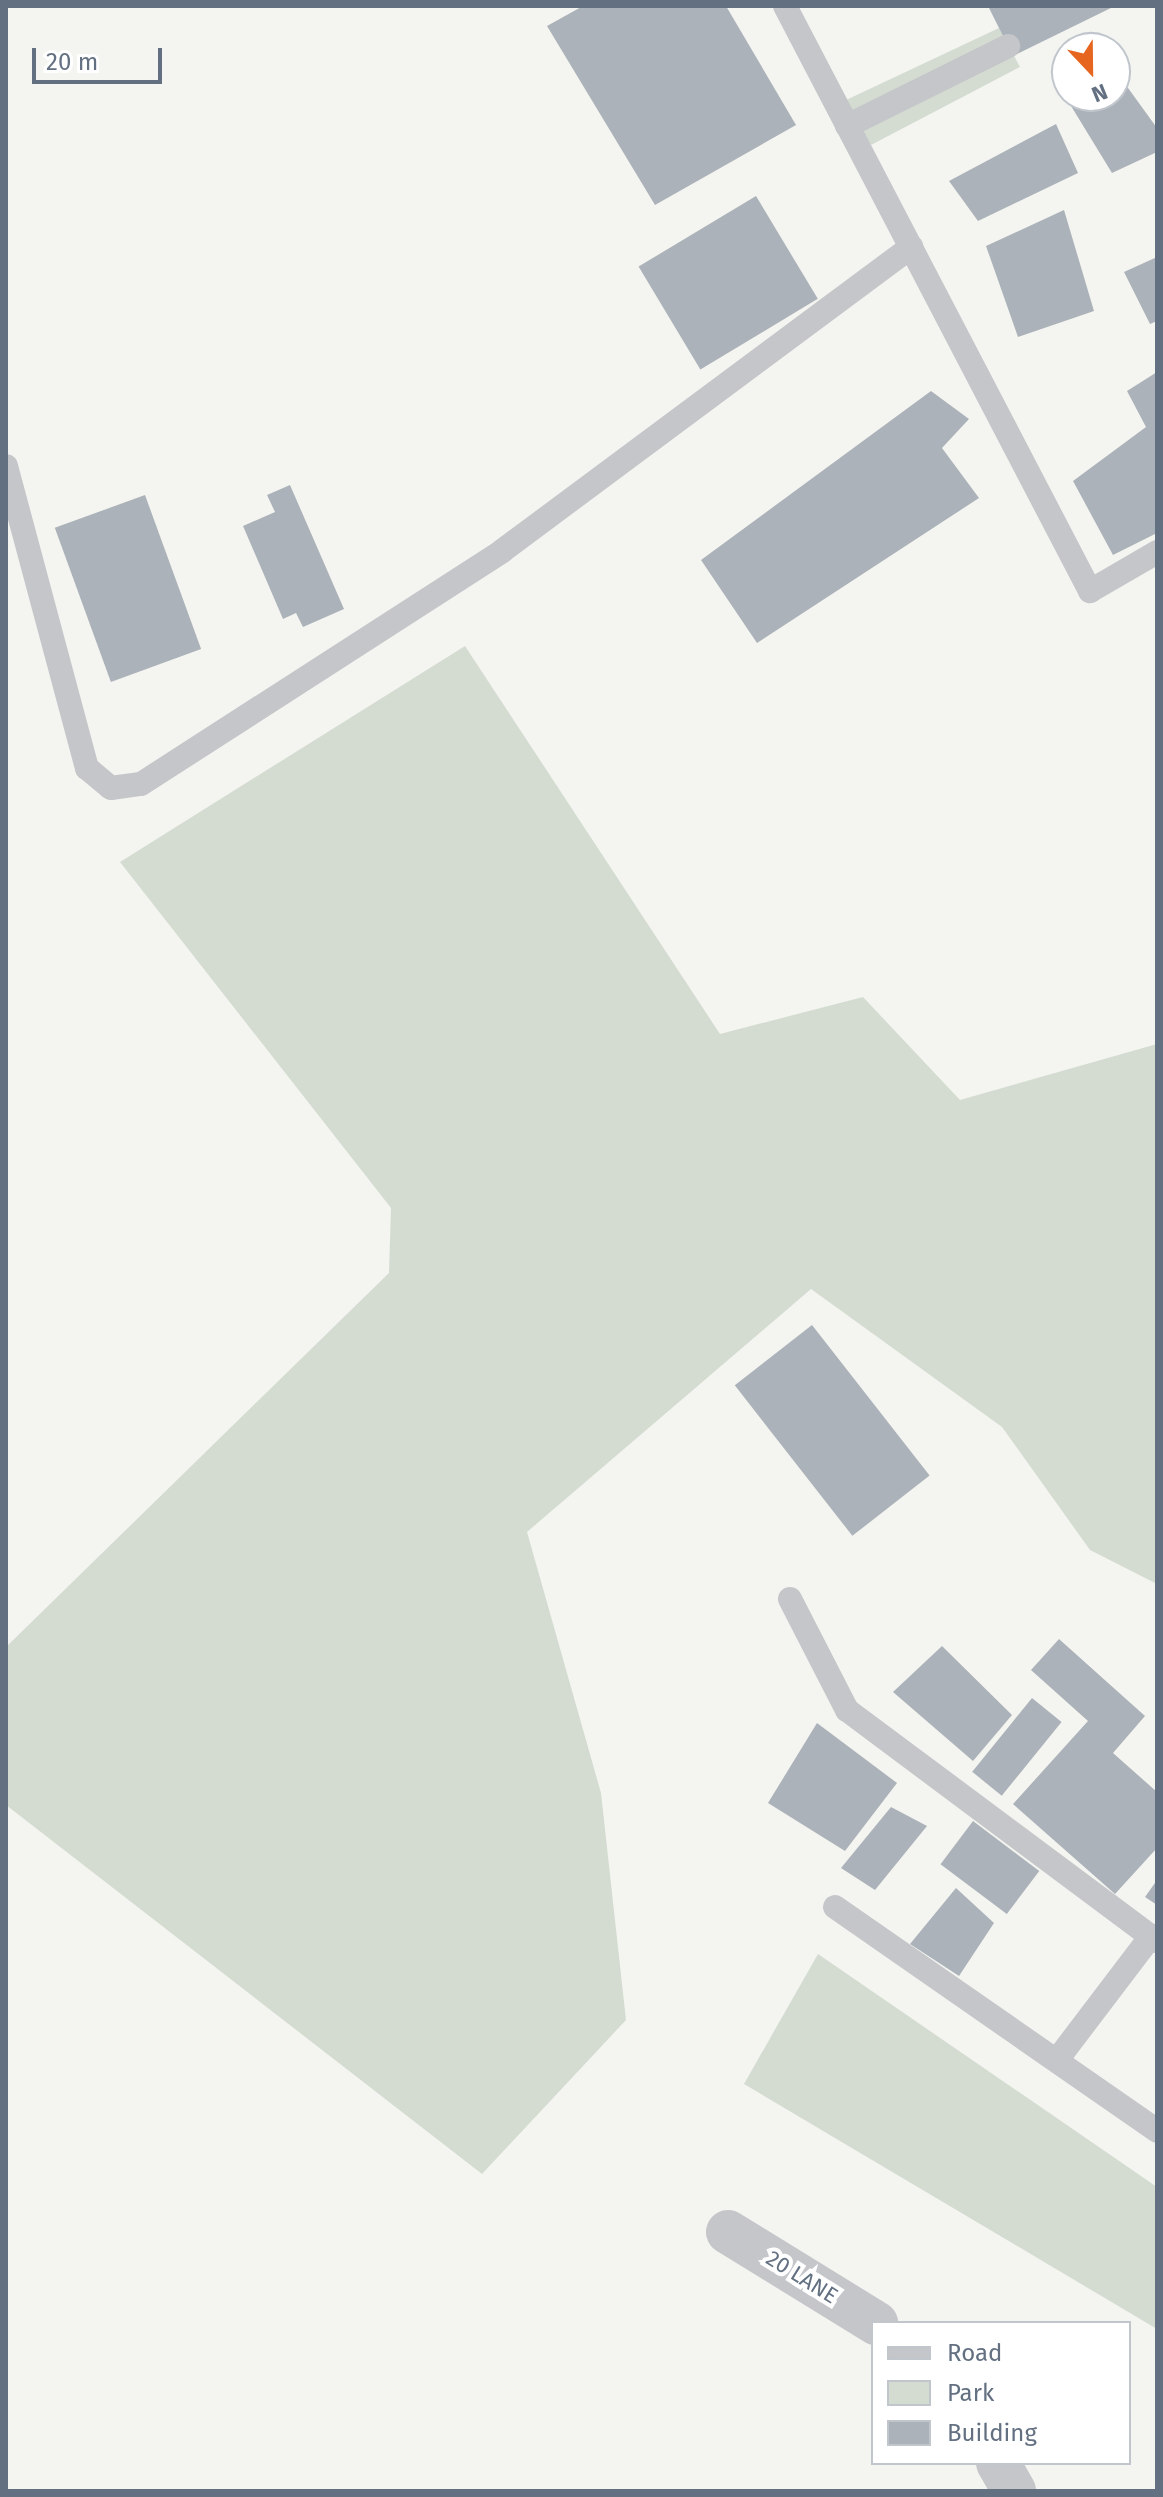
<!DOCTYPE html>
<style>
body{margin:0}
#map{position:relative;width:1163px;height:2497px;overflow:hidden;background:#f4f5f0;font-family:"Fira Sans",sans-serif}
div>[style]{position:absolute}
.green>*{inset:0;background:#d4dcd1}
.building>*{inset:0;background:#acb2b9;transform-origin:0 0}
.service>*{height:24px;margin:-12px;padding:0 12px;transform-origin:12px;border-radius:12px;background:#c4c6ca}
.minor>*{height:44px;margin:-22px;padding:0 22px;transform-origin:22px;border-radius:22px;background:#c4c6ca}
span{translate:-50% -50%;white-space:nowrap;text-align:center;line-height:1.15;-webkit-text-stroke:8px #fff;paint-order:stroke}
.street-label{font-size:22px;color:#637082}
.frame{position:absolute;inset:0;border:8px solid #637082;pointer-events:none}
.legend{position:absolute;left:871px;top:2321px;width:260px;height:144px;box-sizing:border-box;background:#fff;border:2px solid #c1c6cd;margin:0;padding:10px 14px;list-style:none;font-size:24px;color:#637082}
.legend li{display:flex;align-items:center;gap:16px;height:40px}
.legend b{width:40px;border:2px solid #c1c6cd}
.north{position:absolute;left:1051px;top:32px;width:80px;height:80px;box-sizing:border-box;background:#fff;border:2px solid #c1c6cd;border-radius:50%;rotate:158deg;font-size:22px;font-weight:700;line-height:32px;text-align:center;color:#637082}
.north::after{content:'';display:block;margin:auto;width:28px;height:36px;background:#e6661f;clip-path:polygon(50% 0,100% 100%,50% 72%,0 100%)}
.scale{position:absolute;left:32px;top:48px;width:130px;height:36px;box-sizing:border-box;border:4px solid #637082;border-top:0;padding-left:10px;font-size:24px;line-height:28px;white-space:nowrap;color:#637082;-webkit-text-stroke:6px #fff;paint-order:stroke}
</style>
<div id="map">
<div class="green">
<i style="clip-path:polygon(999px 28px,1020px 67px,871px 145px,844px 101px)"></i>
<i style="clip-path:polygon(465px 646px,720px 1034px,863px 997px,960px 1100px,1157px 1044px,1157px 1584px,1090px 1550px,1002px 1427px,811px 1289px,527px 1532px,601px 1793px,626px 2020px,482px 2174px,6px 1805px,6px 1647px,389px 1273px,391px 1208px,120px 862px)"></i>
<i style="clip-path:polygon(818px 1954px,1157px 2187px,1157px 2329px,744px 2084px)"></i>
</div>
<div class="building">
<i style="clip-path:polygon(583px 6px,726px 6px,796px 125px,655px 205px,547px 26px)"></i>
<i style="clip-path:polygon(988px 6px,1115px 6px,1013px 56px)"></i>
<i style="clip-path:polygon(1115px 70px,1157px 128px,1157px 152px,1112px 173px,1068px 101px,1115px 96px)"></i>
<i style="clip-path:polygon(1056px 124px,1078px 173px,978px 221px,949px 181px)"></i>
<i style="left:756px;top:196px;width:120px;height:137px;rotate:59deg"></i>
<i style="clip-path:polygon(1064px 210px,1094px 311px,1018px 337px,986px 246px)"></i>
<i style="clip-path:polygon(1157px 257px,1157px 321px,1150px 324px,1124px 272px)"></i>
<i style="clip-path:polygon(1157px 372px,1157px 533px,1113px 555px,1073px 481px,1146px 427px,1127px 391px)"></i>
<i style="clip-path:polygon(931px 391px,969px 419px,942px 448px,979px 498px,757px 643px,701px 560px)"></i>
<i style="clip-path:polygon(290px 485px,344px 609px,303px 627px,296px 613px,283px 619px,243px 526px,275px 512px,267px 495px)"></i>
<i style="left:145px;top:495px;width:164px;height:96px;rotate:70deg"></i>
<i style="left:812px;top:1325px;width:191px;height:98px;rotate:52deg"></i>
<i style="clip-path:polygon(1059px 1639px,1145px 1716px,1113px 1753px,1157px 1792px,1157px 1848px,1115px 1894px,1013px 1804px,1088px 1721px,1031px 1670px)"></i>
<i style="clip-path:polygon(942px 1646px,1012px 1715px,973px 1761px,893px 1692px)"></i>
<i style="left:1032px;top:1698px;width:38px;height:95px;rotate:39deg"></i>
<i style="clip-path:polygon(817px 1723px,897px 1783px,845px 1851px,768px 1803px)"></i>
<i style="clip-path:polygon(891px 1807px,927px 1826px,875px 1890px,841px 1868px)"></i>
<i style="left:973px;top:1821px;width:83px;height:54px;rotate:37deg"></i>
<i style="clip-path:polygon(1157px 1880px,1157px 1905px,1145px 1897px)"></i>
<i style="clip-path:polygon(956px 1888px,994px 1923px,959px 1976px,910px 1944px)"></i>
</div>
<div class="service">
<i style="left:785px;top:6px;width:660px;rotate:62.46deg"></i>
<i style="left:1090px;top:591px;width:78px;rotate:-30.2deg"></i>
<i style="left:847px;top:126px;width:180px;rotate:-26.4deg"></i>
<i style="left:6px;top:466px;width:313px;rotate:75deg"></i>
<i style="left:87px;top:768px;width:31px;rotate:40deg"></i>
<i style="left:111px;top:788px;width:30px;rotate:-8deg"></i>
<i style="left:141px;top:784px;width:430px;rotate:-32.8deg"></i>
<i style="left:502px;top:551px;width:510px;rotate:-36.62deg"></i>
<i style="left:790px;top:1599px;width:125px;rotate:62.8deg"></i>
<i style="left:847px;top:1710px;width:387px;rotate:36.7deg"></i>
<i style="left:835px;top:1907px;width:392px;rotate:34.8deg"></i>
<i style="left:1060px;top:2056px;width:151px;rotate:-52.8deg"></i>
</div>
<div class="minor">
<i style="left:728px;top:2232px;width:174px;rotate:31.6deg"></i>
<i style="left:998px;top:2463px;width:32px;rotate:60deg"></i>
</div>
<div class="street-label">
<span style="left:802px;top:2277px;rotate:32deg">20 LANE</span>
</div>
<div class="frame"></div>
<ul class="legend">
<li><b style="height:10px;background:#c4c6ca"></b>Road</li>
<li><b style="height:22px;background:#d4dcd1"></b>Park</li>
<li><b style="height:22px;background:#acb2b9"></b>Building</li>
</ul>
<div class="north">N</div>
<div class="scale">20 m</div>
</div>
